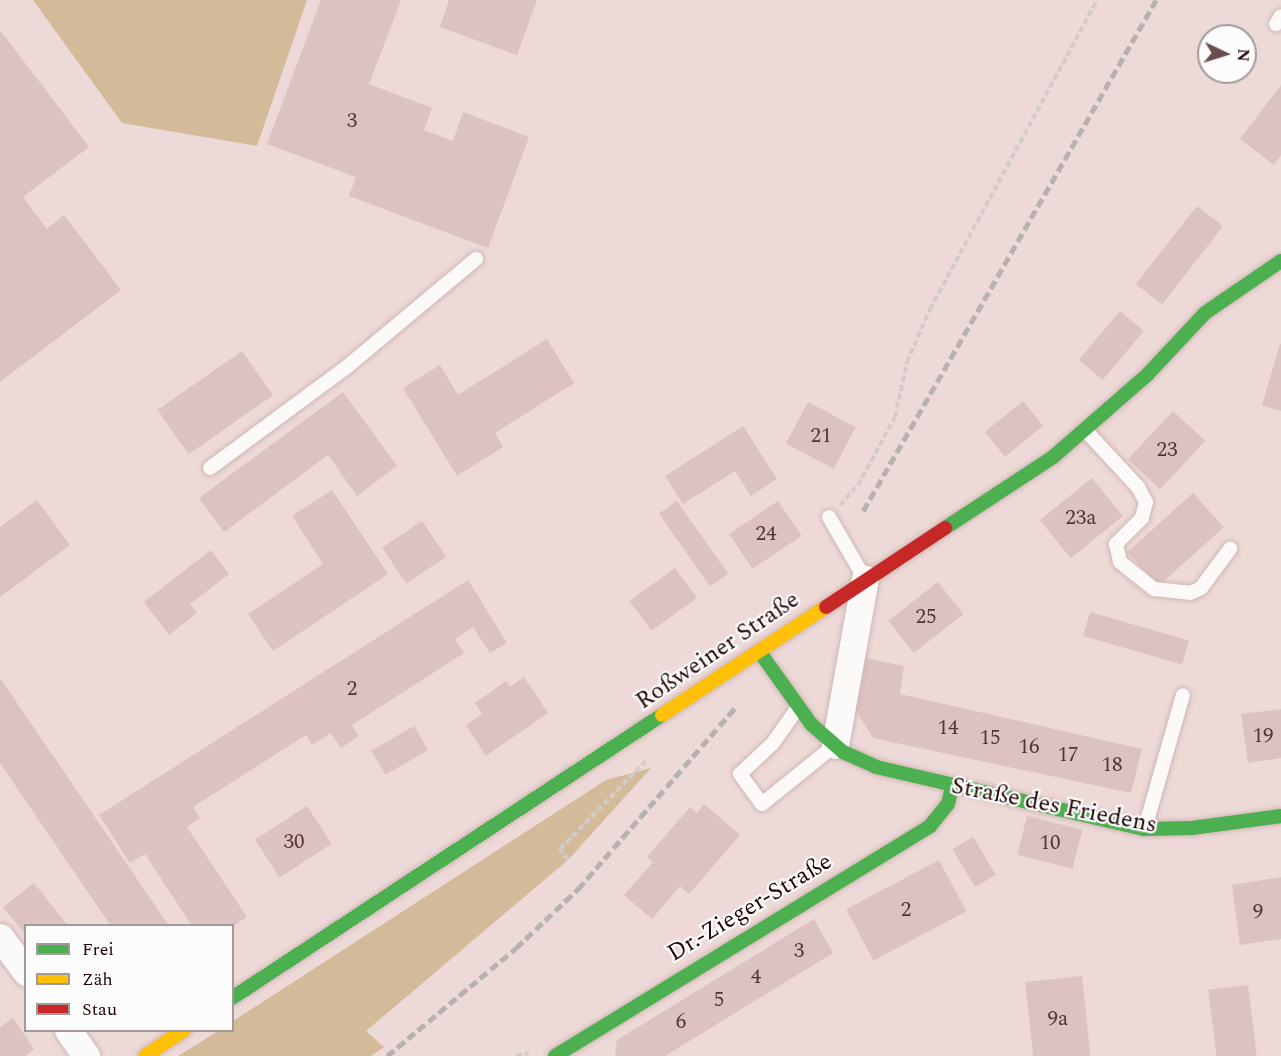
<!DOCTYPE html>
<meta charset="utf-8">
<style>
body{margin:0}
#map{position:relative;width:1281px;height:1056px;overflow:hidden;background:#edd9d7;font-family:Spectral,serif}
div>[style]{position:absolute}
.forest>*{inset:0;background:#d3ba99}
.building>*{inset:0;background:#dcc2c0;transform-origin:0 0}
.path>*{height:4px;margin-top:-2px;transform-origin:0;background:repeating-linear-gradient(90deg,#d3cbcb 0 6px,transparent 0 9px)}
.roads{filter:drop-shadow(0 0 2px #cfb6b4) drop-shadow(0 0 2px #cfb6b4)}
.lane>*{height:14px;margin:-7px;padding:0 7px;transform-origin:7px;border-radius:7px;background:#fcf9f9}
.street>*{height:27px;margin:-13.5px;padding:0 13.5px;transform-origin:13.5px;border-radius:13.5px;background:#fcf9f9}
.fast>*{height:14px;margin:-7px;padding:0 7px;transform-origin:7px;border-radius:7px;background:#4caf50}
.slow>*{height:14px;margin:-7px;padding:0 7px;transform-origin:7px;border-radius:7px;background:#ffc107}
.jam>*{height:14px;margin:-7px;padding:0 7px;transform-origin:7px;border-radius:7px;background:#c62828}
.rail>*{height:4.5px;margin-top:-2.25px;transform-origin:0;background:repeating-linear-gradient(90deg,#b7b1b1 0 9px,transparent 0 13.5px)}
span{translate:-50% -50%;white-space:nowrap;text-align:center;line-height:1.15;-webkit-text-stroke:4.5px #fcfcfc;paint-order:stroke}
.number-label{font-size:21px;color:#513434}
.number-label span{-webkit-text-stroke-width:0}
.street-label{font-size:24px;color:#210404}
.legend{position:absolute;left:24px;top:924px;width:210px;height:108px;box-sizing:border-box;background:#fcfcfc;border:2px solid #a49999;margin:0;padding:8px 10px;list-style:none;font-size:18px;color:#210404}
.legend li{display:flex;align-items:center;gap:12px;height:30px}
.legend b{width:30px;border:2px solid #a49999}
.north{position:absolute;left:1197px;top:24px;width:60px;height:60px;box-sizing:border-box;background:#fcfcfc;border:2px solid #a49999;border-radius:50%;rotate:94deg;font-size:16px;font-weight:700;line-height:24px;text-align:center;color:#210404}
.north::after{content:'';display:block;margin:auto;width:21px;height:27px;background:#684f4e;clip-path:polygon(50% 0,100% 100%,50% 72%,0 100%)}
</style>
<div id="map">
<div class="forest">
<i style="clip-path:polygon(33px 0,307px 0,257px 146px,122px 123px)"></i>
<i style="clip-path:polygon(651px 768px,568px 860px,366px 1031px,384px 1047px,371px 1056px,178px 1056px,218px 1031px,232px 1030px,233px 1021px,606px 780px)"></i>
</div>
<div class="building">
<i style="clip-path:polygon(321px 0,401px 0,369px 84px,432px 108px,424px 130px,453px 141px,463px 112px,529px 137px,488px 248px,349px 196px,356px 177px,267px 144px)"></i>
<i style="clip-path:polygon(449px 0,537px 0,517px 55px,440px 27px)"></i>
<i style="clip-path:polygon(0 30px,89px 147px,23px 197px,47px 229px,64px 215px,121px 290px,0 382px)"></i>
<i style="clip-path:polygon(1281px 85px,1281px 155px,1274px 165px,1240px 139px)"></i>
<i style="left:1197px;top:206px;width:33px;height:99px;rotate:38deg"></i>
<i style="left:1120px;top:311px;width:31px;height:64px;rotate:40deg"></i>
<i style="clip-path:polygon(547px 339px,574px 383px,495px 433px,503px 447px,457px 476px,403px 388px,440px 365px,458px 395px)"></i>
<i style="clip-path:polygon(1280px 344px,1281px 344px,1281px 411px,1262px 405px)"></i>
<i style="left:242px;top:351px;width:54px;height:103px;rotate:55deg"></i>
<i style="clip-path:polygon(343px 392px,397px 466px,357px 496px,328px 455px,224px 532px,199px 498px)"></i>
<i style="left:1023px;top:401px;width:32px;height:49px;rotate:51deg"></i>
<i style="left:808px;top:402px;width:54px;height:47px;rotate:28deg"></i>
<i style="left:1173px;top:411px;width:44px;height:66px;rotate:43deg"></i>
<i style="clip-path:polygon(743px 426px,777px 479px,751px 496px,735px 471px,683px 504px,665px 476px)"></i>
<i style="left:1092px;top:478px;width:49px;height:67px;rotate:51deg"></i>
<i style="clip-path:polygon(332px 490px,388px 574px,273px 651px,248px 614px,323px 564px,292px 516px)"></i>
<i style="left:1193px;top:493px;width:46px;height:88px;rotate:48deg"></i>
<i style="clip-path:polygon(37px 500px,70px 545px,0 597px,0 527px)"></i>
<i style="left:677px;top:501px;width:89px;height:22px;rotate:55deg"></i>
<i style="left:778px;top:501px;width:42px;height:59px;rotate:56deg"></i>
<i style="left:422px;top:521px;width:43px;height:48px;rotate:56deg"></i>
<i style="clip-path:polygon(211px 550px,229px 574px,190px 604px,197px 613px,169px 635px,144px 602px)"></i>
<i style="left:675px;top:568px;width:37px;height:56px;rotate:54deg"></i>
<i style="clip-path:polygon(468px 580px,507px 643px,490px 653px,473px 627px,455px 639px,464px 653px,352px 725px,359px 736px,341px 748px,331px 733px,312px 745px,306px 735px,193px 807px,200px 818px,187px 827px,247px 917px,233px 926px,192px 926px,145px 854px,130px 863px,99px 815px)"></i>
<i style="left:938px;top:582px;width:41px;height:63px;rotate:52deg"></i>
<i style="left:1090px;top:612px;width:103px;height:25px;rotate:16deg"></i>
<i style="clip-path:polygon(864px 658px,904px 666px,900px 694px,1142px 749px,1131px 793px,873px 738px,854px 707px)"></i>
<i style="clip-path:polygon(524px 677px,548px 713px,486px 756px,466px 725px,482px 714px,475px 703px,506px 681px,510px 687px)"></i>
<i style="clip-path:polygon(0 678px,169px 926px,111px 926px,0 763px)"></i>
<i style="clip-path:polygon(1281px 709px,1281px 758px,1248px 763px,1241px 714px)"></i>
<i style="left:414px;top:726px;width:28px;height:49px;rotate:60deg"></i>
<i style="clip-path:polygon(704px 804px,740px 835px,689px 894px,680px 886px,652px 919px,624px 895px,653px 862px,647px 857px,690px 807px,697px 813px)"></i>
<i style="left:307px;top:806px;width:45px;height:62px;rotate:57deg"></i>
<i style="left:1027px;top:816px;width:57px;height:40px;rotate:14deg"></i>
<i style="left:973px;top:837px;width:44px;height:24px;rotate:59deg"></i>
<i style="left:939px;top:860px;width:58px;height:105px;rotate:62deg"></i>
<i style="clip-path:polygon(1281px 877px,1281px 939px,1240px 945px,1232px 885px)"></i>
<i style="clip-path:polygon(34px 883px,68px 926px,26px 926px,26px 935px,3px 907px)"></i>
<i style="clip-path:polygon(814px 919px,833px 953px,665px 1056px,615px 1056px,617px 1040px)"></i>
<i style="left:1082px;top:976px;width:81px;height:57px;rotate:84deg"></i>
<i style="left:1248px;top:985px;width:72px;height:40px;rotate:83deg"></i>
<i style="clip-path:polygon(13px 1018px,34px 1049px,25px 1056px,0 1056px,0 1027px)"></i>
</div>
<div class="path">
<i style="left:840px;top:505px;width:27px;rotate:-48deg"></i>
<i style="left:858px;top:485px;width:77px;rotate:-61.4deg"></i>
<i style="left:895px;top:417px;width:56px;rotate:-77.7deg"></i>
<i style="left:907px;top:362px;width:58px;rotate:-66.5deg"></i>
<i style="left:930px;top:309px;width:351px;rotate:-61.6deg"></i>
<i style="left:568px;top:860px;width:14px;rotate:-126deg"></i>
<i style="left:560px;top:849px;width:123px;rotate:-45.7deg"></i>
<i style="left:516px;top:1056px;width:13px;rotate:-13deg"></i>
</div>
<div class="roads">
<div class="lane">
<i style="left:1276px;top:24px;width:9px;rotate:-58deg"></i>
<i style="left:1085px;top:430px;width:78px;rotate:47.1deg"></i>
<i style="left:1138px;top:487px;width:17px;rotate:62deg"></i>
<i style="left:1146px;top:502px;width:16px;rotate:104deg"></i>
<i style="left:1142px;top:518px;width:37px;rotate:135deg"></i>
<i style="left:1116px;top:544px;width:18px;rotate:77deg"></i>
<i style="left:1120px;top:562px;width:43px;rotate:38.5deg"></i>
<i style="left:1154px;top:589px;width:36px;rotate:6deg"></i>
<i style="left:1190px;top:593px;width:12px;rotate:-24deg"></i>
<i style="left:1201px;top:588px;width:49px;rotate:-53.4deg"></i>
<i style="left:210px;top:468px;width:172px;rotate:-36.5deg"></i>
<i style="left:348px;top:366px;width:167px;rotate:-39.9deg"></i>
<i style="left:829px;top:517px;width:72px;rotate:59.9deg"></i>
<i style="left:797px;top:709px;width:42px;rotate:125.2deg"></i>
<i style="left:773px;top:743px;width:45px;rotate:136.8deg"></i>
<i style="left:740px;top:774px;width:37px;rotate:54deg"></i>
<i style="left:762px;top:804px;width:94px;rotate:-38.9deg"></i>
<i style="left:1145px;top:828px;width:138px;rotate:-74.1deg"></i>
</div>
<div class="street">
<i style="left:835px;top:745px;width:169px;rotate:-79.8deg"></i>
<i style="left:0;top:937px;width:44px;rotate:53.4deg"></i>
<i style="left:68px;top:1030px;width:32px;rotate:55deg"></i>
</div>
<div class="fast">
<i style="left:945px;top:528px;width:129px;rotate:-33.3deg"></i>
<i style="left:1053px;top:457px;width:125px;rotate:-41.1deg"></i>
<i style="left:1147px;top:375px;width:85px;rotate:-46.9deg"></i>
<i style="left:1205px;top:313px;width:92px;rotate:-34.4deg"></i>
<i style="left:759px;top:651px;width:90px;rotate:54.5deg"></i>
<i style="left:811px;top:724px;width:43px;rotate:41.2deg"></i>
<i style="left:843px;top:752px;width:36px;rotate:24deg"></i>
<i style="left:876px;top:767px;width:276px;rotate:13deg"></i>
<i style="left:1145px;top:829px;width:47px;rotate:-1.2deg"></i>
<i style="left:1192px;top:828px;width:90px;rotate:-7.7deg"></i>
<i style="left:232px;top:998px;width:515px;rotate:-33.35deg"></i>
<i style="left:555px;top:1056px;width:440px;rotate:-31.5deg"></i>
<i style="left:930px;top:826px;width:28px;rotate:-51deg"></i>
<i style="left:948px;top:804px;width:18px;rotate:-77deg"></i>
</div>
<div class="slow">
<i style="left:662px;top:715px;width:196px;rotate:-33.4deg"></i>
<i style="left:145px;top:1056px;width:47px;rotate:-33.7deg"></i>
</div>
<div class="jam">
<i style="left:826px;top:607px;width:143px;rotate:-33.6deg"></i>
</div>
</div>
<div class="rail">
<i style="left:863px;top:511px;width:589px;rotate:-60.17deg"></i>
<i style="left:387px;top:1056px;width:168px;rotate:-39.9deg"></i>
<i style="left:516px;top:948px;width:86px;rotate:-43.6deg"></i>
<i style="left:578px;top:889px;width:240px;rotate:-49.1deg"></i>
</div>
<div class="number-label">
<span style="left:352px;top:121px">3</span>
<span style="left:821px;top:436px">21</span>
<span style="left:1167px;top:450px">23</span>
<span style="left:1081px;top:518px">23a</span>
<span style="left:766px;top:534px">24</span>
<span style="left:926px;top:617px">25</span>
<span style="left:352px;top:689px">2</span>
<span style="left:948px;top:728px">14</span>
<span style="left:1263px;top:736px">19</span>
<span style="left:990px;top:738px">15</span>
<span style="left:1029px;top:747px">16</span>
<span style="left:1068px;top:755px">17</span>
<span style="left:1112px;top:765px">18</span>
<span style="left:294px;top:842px">30</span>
<span style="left:1050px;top:843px">10</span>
<span style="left:906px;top:910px">2</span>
<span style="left:1258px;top:912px">9</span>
<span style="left:799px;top:951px">3</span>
<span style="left:756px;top:977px">4</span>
<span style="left:719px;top:1000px">5</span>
<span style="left:1058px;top:1019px">9a</span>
<span style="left:681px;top:1022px">6</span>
</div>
<div class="street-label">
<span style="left:718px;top:651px;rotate:-34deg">Roßweiner Straße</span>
<span style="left:1054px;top:806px;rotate:11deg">Straße des Friedens</span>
<span style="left:750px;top:908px;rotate:-31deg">Dr.-Zieger-Straße</span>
</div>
<ul class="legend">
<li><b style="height:8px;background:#4caf50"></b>Frei</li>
<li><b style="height:8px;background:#ffc107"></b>Zäh</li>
<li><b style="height:8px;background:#c62828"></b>Stau</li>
</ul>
<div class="north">N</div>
</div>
